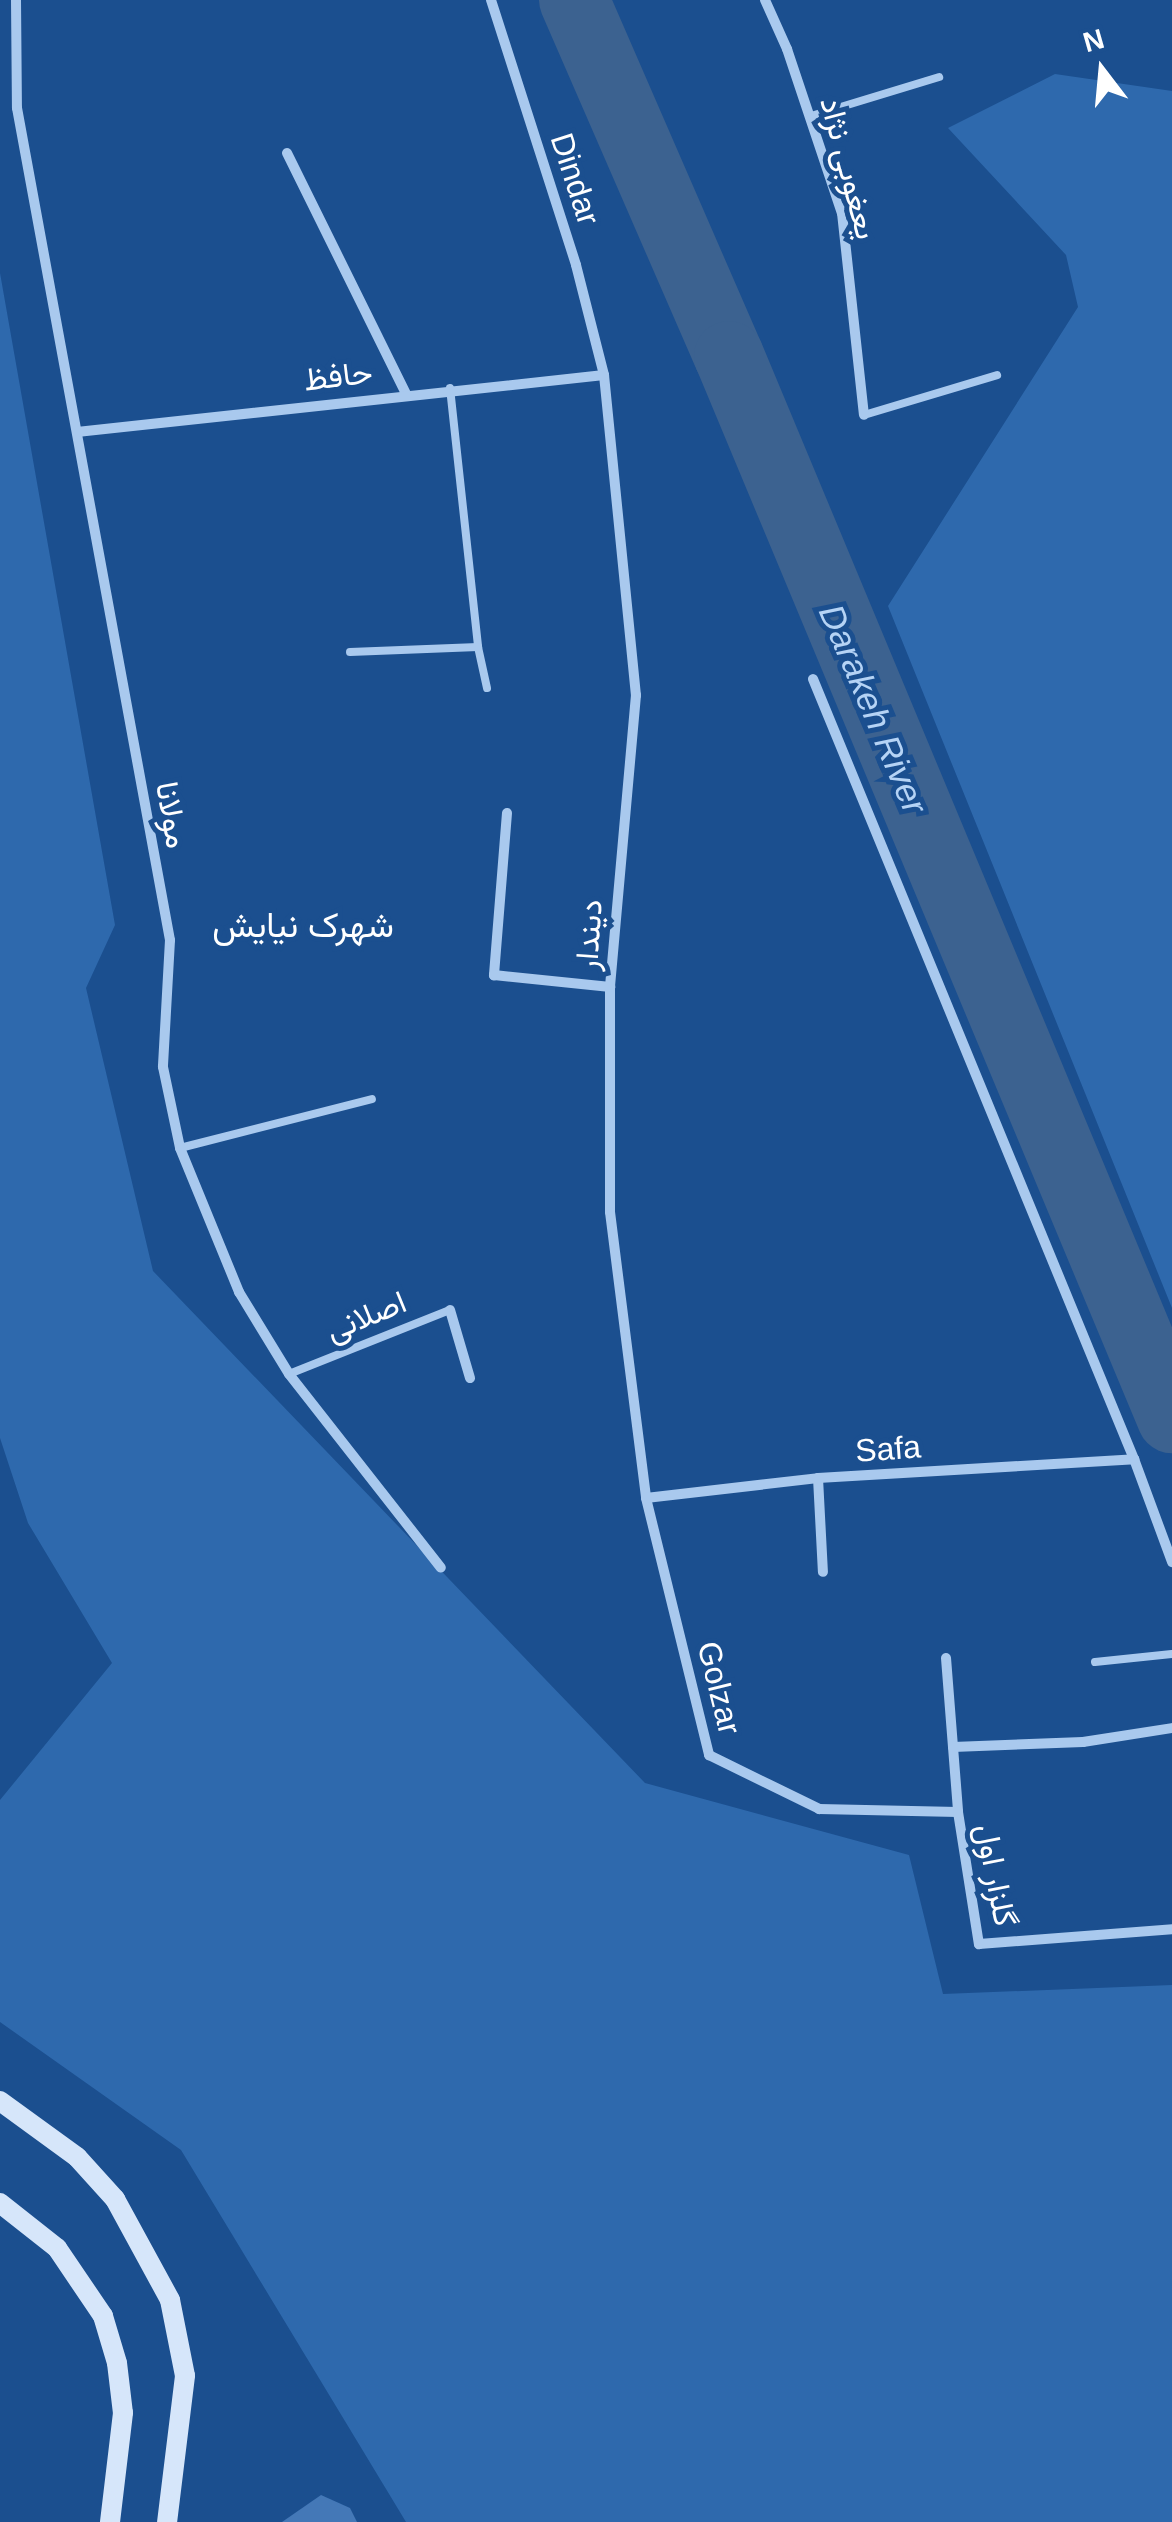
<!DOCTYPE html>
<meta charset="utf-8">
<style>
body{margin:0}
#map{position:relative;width:1172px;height:2522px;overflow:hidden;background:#1b4f8f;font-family:Arial,Vazirmatn,sans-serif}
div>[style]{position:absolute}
.green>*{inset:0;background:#2e69ad}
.river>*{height:70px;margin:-35px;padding:0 35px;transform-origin:35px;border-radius:35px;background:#3c6290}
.building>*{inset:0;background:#4478b7}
.service>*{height:8px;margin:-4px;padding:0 4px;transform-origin:4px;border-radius:4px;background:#a9c9ee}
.minor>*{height:10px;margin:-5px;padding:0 5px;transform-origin:5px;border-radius:5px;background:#a9c9ee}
.secondary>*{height:20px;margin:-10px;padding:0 10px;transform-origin:10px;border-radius:10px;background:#d6e6fa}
span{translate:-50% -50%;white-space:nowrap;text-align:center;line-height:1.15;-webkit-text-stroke:10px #1b4f8f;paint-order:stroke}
.street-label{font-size:32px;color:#fff}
.water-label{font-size:35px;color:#b5d3f5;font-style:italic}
.neighbourhood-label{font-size:35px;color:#fff}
.north{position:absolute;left:1052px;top:20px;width:100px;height:100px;-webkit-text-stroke:8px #1b4f8f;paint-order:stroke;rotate:344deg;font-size:28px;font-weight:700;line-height:40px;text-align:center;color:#fff}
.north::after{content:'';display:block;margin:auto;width:35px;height:45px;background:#fff;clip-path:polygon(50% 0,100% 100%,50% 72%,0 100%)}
</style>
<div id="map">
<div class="green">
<i style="clip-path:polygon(1055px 74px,1172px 91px,1172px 1308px,888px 606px,1078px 307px,1066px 255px,948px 128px)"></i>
<i style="clip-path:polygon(0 273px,115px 925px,86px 988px,153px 1271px,645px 1783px,909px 1855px,943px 1994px,1172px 1985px,1172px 2522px,406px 2522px,181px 2150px,0 2022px,0 1800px,112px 1663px,28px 1523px,0 1438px)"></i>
</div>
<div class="river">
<i style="left:574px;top:0;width:388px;rotate:66.5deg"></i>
<i style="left:729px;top:356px;width:1151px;rotate:67.36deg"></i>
</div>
<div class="building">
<i style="clip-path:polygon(321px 2495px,350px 2508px,357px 2522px,282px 2522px)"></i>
</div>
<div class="service">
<i style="left:811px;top:116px;width:134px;rotate:-16.9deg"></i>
<i style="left:450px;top:388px;width:261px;rotate:83.8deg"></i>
<i style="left:478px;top:647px;width:42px;rotate:77.6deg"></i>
<i style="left:864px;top:415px;width:139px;rotate:-16.7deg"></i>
<i style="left:350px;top:652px;width:128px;rotate:-2.2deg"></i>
<i style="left:180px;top:1148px;width:198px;rotate:-14.3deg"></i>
<i style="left:289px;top:1374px;width:173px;rotate:-21.7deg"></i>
<i style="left:1095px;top:1662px;width:77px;rotate:-5.9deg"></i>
</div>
<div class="minor">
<i style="left:16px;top:0;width:108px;rotate:89.5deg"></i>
<i style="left:17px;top:108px;width:846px;rotate:79.58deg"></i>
<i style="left:170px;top:940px;width:127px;rotate:93.2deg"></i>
<i style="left:163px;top:1067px;width:83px;rotate:78.1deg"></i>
<i style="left:180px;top:1148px;width:156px;rotate:67.7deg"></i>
<i style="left:239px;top:1292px;width:96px;rotate:58.6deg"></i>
<i style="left:289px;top:1374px;width:246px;rotate:51.9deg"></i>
<i style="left:491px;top:0;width:278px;rotate:72.2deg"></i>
<i style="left:576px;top:265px;width:114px;rotate:75.7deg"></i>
<i style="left:604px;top:375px;width:322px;rotate:84.3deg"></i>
<i style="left:636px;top:695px;width:293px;rotate:95.1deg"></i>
<i style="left:610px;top:987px;width:225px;rotate:90deg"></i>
<i style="left:610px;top:1212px;width:288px;rotate:82.8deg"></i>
<i style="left:646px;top:1498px;width:265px;rotate:76.2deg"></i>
<i style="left:709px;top:1755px;width:123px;rotate:26.1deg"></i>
<i style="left:819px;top:1809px;width:139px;rotate:1.2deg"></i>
<i style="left:765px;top:0;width:54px;rotate:65.8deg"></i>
<i style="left:787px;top:49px;width:173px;rotate:71.5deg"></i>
<i style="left:842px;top:213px;width:203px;rotate:83.8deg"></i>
<i style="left:287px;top:153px;width:269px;rotate:63.7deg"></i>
<i style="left:77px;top:432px;width:530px;rotate:-6.17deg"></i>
<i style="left:813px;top:679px;width:843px;rotate:67.63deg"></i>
<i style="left:1134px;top:1459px;width:110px;rotate:69.7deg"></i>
<i style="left:507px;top:813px;width:163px;rotate:94.6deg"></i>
<i style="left:494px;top:975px;width:117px;rotate:5.9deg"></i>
<i style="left:450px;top:1310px;width:71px;rotate:73.6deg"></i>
<i style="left:818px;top:1478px;width:94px;rotate:87deg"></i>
<i style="left:646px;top:1498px;width:173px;rotate:-6.6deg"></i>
<i style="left:818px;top:1478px;width:317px;rotate:-3.4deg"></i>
<i style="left:946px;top:1658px;width:154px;rotate:85.5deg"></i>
<i style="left:958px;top:1812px;width:134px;rotate:81deg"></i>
<i style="left:979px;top:1944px;width:194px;rotate:-4.4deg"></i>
<i style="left:953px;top:1747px;width:130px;rotate:-2.2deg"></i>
<i style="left:1083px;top:1742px;width:90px;rotate:-8.9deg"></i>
</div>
<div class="secondary">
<i style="left:0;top:2101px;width:95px;rotate:36deg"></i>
<i style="left:77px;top:2157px;width:57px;rotate:47.9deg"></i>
<i style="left:115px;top:2199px;width:115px;rotate:61.4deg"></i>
<i style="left:170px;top:2300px;width:77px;rotate:78.8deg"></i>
<i style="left:185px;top:2376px;width:147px;rotate:97deg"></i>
<i style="left:0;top:2203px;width:73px;rotate:38.3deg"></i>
<i style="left:57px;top:2248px;width:82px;rotate:55.9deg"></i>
<i style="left:103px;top:2316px;width:49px;rotate:73.4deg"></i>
<i style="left:117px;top:2363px;width:50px;rotate:83.2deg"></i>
<i style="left:123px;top:2413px;width:110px;rotate:96.8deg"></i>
</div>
<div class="street-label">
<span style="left:849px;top:168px;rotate:75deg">یعغوبی نژاد</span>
<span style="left:575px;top:179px;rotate:72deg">Dindar</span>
<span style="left:338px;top:376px;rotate:-7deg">حافظ</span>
<span style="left:172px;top:815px;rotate:80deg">مولانا</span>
<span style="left:589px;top:935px;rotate:-86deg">دیندار</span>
<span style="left:366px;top:1316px;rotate:-22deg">اصلانی</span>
<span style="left:888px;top:1449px;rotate:-4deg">Safa</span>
<span style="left:719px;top:1688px;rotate:76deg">Golzar</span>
<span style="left:996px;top:1875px;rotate:79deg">گلزار اول</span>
</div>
<div class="water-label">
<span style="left:873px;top:709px;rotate:67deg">Darakeh River</span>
</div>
<div class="neighbourhood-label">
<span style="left:303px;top:925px">شهرک نیایش</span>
</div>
<div class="north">N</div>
</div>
